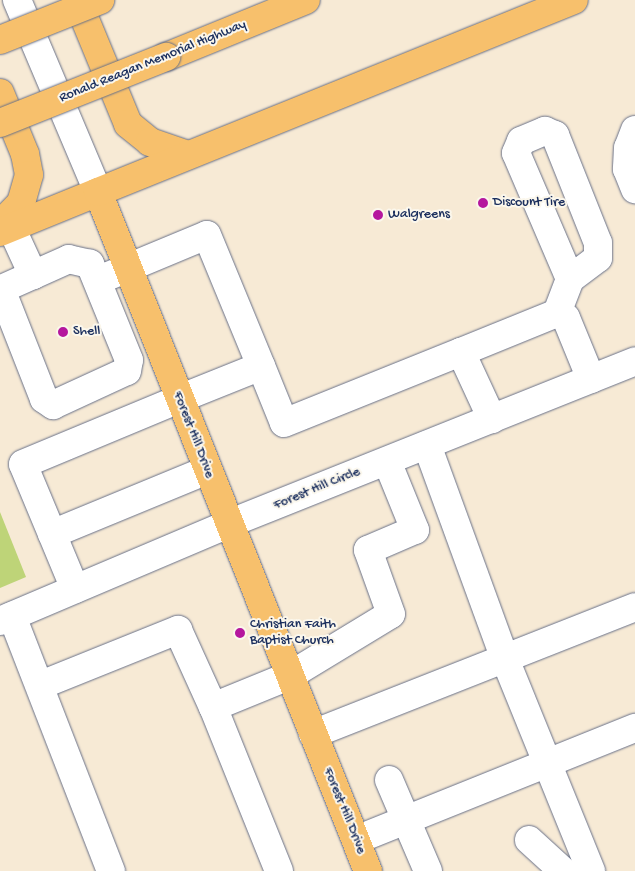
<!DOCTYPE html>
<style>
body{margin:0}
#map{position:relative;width:635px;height:871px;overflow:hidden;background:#f7ead5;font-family:"Gochi Hand",sans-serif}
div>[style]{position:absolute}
.green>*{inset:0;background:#bed478}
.roads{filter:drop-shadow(0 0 1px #687088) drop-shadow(0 0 1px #687088)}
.minor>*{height:28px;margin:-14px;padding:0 14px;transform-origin:14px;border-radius:14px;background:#fff}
.major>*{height:28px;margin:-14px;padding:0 14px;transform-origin:14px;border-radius:14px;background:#f7c06c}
.highway>*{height:28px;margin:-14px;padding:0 14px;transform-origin:14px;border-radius:14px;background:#f7c06c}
.bridges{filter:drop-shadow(0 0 1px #687088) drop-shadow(0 0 1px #687088)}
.highway-bridge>*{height:28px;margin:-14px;padding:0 14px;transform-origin:14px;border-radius:14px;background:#f7c06c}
.dots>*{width:14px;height:14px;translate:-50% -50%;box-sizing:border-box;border:2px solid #fbf7ec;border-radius:50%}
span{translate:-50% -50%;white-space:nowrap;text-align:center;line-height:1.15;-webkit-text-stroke:4px #fbf7ec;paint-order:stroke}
.street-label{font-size:14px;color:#1b2f5e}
.poi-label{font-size:14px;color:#1b2f5e}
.left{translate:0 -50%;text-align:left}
</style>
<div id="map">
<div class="green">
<i style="clip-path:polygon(0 512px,26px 577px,0 588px)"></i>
</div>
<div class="roads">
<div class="minor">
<i style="left:17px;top:0;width:208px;rotate:67.1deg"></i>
<i style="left:635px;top:130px;width:19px;rotate:111deg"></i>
<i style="left:628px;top:148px;width:21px;rotate:93deg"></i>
<i style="left:627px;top:169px;width:22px;rotate:68deg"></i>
<i style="left:11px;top:227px;width:53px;rotate:65.4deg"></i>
<i style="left:33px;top:275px;width:35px;rotate:156deg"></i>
<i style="left:1px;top:289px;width:118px;rotate:68.6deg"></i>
<i style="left:44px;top:399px;width:11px;rotate:34deg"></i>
<i style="left:53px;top:405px;width:81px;rotate:-24.7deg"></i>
<i style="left:127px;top:371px;width:11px;rotate:-80deg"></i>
<i style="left:129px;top:360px;width:104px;rotate:-112.1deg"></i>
<i style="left:90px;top:264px;width:22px;rotate:-167deg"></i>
<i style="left:69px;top:259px;width:39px;rotate:156deg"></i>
<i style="left:106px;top:277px;width:109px;rotate:-22.6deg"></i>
<i style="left:207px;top:235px;width:142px;rotate:67.6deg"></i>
<i style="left:557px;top:313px;width:36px;rotate:-69deg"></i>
<i style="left:570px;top:279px;width:137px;rotate:-113.2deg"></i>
<i style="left:516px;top:153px;width:13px;rotate:-67deg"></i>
<i style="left:521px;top:141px;width:26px;rotate:-23deg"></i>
<i style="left:545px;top:131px;width:11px;rotate:22deg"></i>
<i style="left:555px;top:135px;width:116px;rotate:68.3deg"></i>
<i style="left:598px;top:243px;width:15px;rotate:90deg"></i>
<i style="left:598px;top:258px;width:35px;rotate:143deg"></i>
<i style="left:461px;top:352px;width:104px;rotate:-22.1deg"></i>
<i style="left:557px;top:313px;width:10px;rotate:29deg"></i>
<i style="left:566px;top:318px;width:66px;rotate:67.7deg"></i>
<i style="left:427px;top:445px;width:228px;rotate:70deg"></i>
<i style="left:505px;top:659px;width:229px;rotate:67.9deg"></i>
<i style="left:52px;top:534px;width:168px;rotate:-22.4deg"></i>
<i style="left:75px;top:589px;width:135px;rotate:-112.6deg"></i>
<i style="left:23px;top:464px;width:169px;rotate:-22.6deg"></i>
<i style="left:179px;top:399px;width:88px;rotate:-21.9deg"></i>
<i style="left:261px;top:366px;width:61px;rotate:68deg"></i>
<i style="left:284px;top:423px;width:191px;rotate:-21.9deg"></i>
<i style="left:461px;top:352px;width:74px;rotate:65.2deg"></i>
<i style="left:12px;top:616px;width:274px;rotate:68.8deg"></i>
<i style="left:0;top:621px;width:248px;rotate:-23deg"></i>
<i style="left:228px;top:524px;width:438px;rotate:-21.8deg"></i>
<i style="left:41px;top:685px;width:148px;rotate:-21.9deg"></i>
<i style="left:178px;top:630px;width:85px;rotate:65.6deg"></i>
<i style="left:313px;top:734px;width:346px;rotate:-21.5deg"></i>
<i style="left:389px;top:780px;width:99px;rotate:66.8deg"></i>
<i style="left:356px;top:840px;width:301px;rotate:-21.9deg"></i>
<i style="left:529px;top:840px;width:46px;rotate:42.4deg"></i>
<i style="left:279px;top:871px;width:177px;rotate:-111.9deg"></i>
<i style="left:213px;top:707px;width:82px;rotate:-22.2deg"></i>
<i style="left:289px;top:676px;width:119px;rotate:-31.3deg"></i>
<i style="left:391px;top:614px;width:68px;rotate:-109.8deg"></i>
<i style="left:368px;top:550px;width:51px;rotate:-23.1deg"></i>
<i style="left:415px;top:530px;width:74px;rotate:-112.1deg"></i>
</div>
<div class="major">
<i style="left:77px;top:0;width:134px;rotate:67.6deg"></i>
<i style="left:128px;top:124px;width:28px;rotate:39deg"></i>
<i style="left:150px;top:142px;width:40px;rotate:18.9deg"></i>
<i style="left:0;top:93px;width:66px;rotate:67.7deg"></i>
<i style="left:25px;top:154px;width:21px;rotate:79deg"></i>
<i style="left:29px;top:175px;width:29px;rotate:106deg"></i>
<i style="left:21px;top:203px;width:30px;rotate:134deg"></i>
<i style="left:0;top:232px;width:106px;rotate:-22.2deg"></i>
<i style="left:98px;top:192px;width:731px;rotate:68.32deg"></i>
</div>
<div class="highway">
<i style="left:166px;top:57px;width:151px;rotate:-22.2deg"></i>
<i style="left:98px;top:192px;width:513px;rotate:-21.97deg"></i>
</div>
</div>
<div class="bridges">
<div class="highway-bridge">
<i style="left:0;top:40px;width:108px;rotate:-21.8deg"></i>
<i style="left:0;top:123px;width:179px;rotate:-21.7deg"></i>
</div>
</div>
<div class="dots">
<i style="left:483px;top:203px;background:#b5179e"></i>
<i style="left:378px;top:215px;background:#b5179e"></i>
<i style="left:63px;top:332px;background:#b5179e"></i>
<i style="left:240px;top:633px;background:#b5179e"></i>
</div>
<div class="street-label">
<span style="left:153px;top:62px;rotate:-22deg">Ronald Reagan Memorial Highway</span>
<span style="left:193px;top:435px;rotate:69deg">Forest Hill Drive</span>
<span style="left:317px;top:489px;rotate:-22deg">Forest Hill Circle</span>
<span style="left:344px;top:811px;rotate:68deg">Forest Hill Drive</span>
</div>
<div class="poi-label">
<span class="left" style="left:493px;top:203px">Discount Tire</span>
<span class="left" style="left:388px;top:215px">Walgreens</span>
<span class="left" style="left:73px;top:332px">Shell</span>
<span class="left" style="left:250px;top:633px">Christian Faith<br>Baptist Church</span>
</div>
</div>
